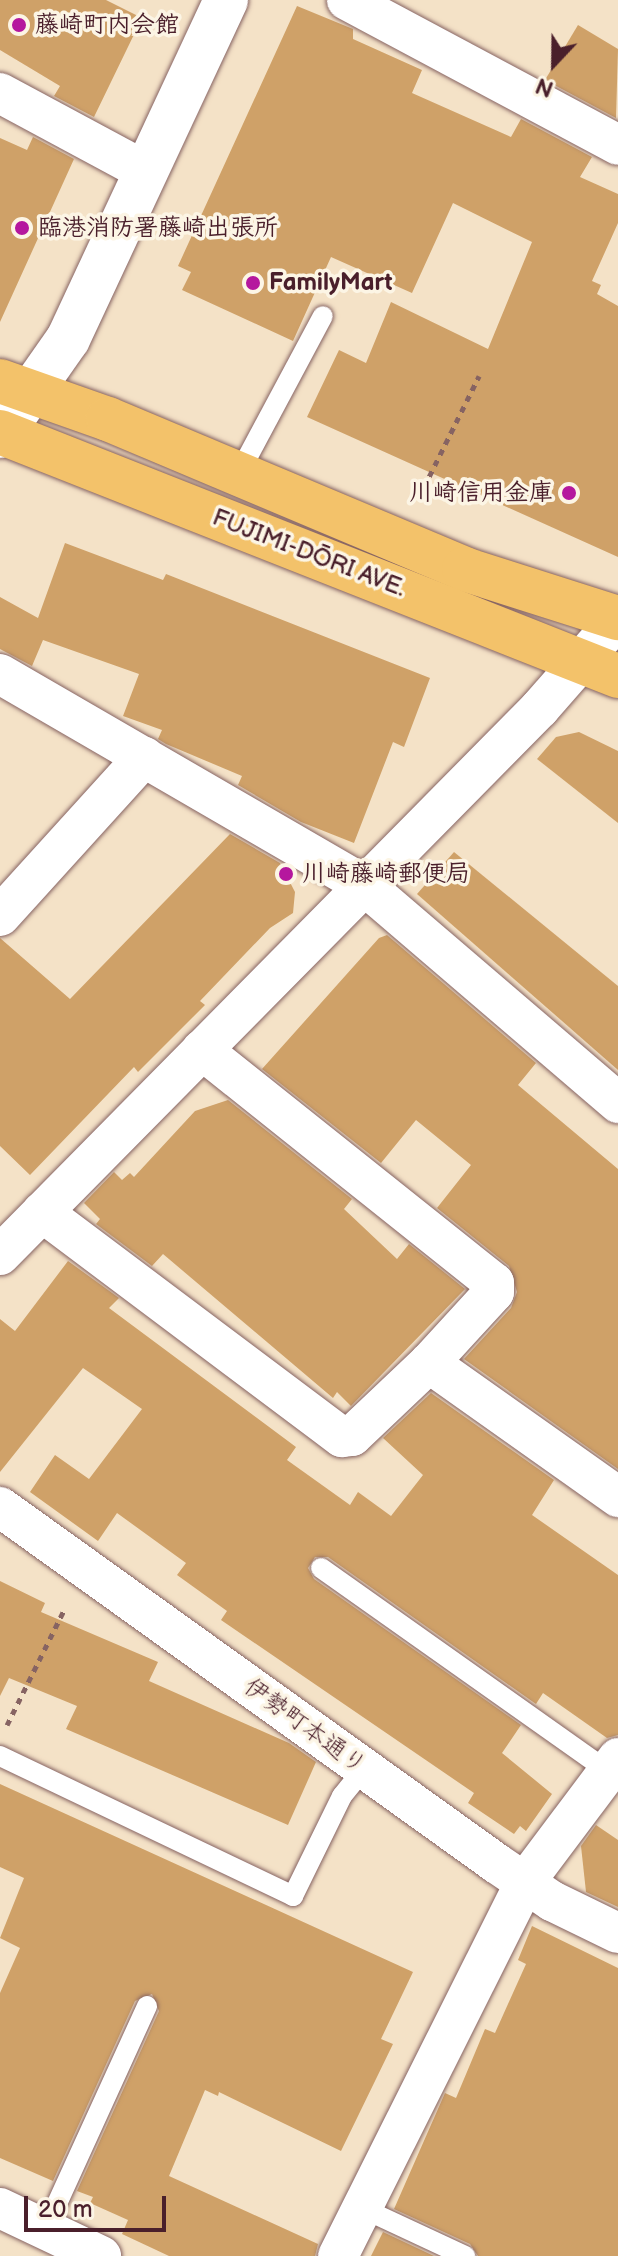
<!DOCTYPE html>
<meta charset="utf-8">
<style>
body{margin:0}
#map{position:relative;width:618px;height:2256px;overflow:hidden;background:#f4e2c7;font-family:"Balsamiq Sans","Klee One",sans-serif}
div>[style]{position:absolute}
.building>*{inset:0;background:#cfa168}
.path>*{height:5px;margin-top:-2.5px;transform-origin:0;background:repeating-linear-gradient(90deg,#866362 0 6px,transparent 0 12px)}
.roads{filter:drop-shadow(0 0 2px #866362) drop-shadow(0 0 2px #866362)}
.service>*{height:20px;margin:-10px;padding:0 10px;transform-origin:10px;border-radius:10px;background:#fff}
.minor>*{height:40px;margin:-20px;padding:0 20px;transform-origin:20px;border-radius:20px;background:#fff}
.tertiary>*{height:44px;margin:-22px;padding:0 22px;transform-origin:22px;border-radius:22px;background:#fff}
.trunk>*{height:44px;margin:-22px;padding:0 22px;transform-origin:22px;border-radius:22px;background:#f3c26a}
.dots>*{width:22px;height:22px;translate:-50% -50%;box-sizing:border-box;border:4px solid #fcf5e5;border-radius:50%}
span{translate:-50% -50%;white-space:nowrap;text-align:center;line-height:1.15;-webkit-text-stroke:7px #fcf5e5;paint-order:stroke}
.poi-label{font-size:24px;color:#4a1f2b;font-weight:700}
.left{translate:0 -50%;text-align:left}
.right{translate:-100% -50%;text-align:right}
.street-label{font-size:24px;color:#4a1f2b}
.north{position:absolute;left:514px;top:24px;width:80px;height:80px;-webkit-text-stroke:6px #fcf5e5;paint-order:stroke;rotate:202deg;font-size:22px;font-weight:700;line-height:32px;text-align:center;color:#4a1f2b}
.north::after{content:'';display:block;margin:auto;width:28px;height:36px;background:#4a1f2b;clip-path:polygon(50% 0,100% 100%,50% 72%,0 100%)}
.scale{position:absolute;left:24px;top:2196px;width:142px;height:36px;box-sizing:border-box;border:4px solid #4a1f2b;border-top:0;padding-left:10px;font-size:24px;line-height:28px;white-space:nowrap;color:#4a1f2b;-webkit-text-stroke:6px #fcf5e5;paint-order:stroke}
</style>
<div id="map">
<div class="building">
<i style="clip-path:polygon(0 0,106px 0,142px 18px,94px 117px,54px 96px,60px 86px,0 50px)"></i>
<i style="clip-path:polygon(297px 6px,353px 29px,353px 39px,422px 70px,412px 93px,511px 137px,521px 119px,592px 157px,580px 177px,618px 194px,618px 223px,592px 281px,601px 285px,597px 294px,618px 306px,618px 557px,307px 417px,339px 350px,366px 363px,391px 302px,488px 349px,532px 242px,453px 203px,412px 293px,331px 257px,293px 341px,182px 290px,191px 272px,178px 266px)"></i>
<i style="clip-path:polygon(578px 25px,618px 49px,616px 118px,545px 80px)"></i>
<i style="clip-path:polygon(33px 137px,74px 159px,0 322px,0 138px,27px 150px)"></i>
<i style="clip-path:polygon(65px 543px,163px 580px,166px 574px,430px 678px,404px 747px,393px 742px,354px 843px,301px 822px,238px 785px,242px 776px,166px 744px,158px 739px,162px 730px,123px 716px,139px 674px,43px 640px,32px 666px,0 649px,0 597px,38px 618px)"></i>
<i style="clip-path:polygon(579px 732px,618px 751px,618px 823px,537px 759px,556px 737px)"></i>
<i style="clip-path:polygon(230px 834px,280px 863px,295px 892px,293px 913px,270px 928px,200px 1001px,205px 1005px,138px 1072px,134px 1067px,30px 1175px,0 1146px,0 938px,70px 999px)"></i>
<i style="clip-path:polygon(454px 852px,618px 986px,618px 1070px,417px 894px)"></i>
<i style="clip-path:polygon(387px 935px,536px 1063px,518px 1085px,618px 1169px,618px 1469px,464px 1359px,511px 1308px,517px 1292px,509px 1266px,437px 1208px,471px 1165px,416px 1120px,381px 1163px,262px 1069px,379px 938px)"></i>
<i style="clip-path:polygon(228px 1100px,352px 1199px,344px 1209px,397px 1259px,409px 1244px,465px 1289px,351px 1406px,337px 1392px,333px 1398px,163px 1254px,152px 1266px,96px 1224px,100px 1219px,84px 1203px,114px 1172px,122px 1180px,130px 1173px,134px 1177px,195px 1111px)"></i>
<i style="clip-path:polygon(68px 1261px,119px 1298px,109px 1308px,296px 1447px,287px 1460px,350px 1505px,358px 1492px,391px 1516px,423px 1475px,383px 1438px,431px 1393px,554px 1480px,532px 1515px,618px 1575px,618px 1735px,607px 1738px,543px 1693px,536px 1704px,328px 1557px,315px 1557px,308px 1568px,314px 1579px,521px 1725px,502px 1753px,552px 1794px,526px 1831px,520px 1826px,514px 1834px,468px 1803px,474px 1793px,221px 1620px,227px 1611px,177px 1575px,186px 1563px,117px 1513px,98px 1541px,30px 1492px,55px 1455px,89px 1479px,142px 1409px,83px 1368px,0 1472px,0 1319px,15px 1331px)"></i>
<i style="clip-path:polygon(0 1581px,45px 1603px,41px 1612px,158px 1662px,149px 1681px,289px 1743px,316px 1762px,288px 1825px,66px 1729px,77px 1706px,9px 1678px,0 1696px)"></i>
<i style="clip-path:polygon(0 1784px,413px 1972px,381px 2039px,393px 2044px,341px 2151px,219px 2092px,218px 2096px,205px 2090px,169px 2176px,318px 2244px,315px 2256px,169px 2256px,122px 2234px,128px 2220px,90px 2203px,93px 2197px,77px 2191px,159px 2011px,152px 1994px,135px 2001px,53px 2181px,0 2158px,0 1993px,20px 1948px,0 1938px,24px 1878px,0 1867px)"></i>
<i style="clip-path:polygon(596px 1825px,618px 1840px,618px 1907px,586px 1892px,581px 1846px)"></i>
<i style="clip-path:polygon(532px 1926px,618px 1968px,618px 2256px,478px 2256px,470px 2244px,394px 2209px,445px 2093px,456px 2098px,485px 2029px,495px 2033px,526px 1964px,518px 1960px)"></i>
<i style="clip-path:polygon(383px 2232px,434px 2256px,371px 2256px)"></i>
</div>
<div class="path">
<i style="left:424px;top:487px;width:124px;rotate:-63.6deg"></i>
<i style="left:7px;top:1725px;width:131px;rotate:-63.6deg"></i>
</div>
<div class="roads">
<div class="service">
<i style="left:238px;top:475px;width:180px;rotate:-61.9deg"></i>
<i style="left:321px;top:1568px;width:352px;rotate:35.3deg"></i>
<i style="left:0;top:1756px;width:325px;rotate:25.5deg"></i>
<i style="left:293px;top:1896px;width:111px;rotate:-63.9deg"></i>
<i style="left:342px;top:1796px;width:36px;rotate:-51deg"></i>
<i style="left:362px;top:2208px;width:114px;rotate:25deg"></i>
<i style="left:45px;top:2230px;width:246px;rotate:-65.5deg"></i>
</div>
<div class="minor">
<i style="left:347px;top:0;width:307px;rotate:28.1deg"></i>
<i style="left:0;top:93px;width:165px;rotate:28.3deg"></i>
<i style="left:0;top:674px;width:421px;rotate:30.1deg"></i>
<i style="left:364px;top:885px;width:335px;rotate:40.6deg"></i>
<i style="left:0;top:916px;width:215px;rotate:-47.8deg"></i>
<i style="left:42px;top:1212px;width:375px;rotate:36.9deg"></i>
<i style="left:342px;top:1437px;width:10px;rotate:-6deg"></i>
<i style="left:352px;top:1436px;width:106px;rotate:-43.5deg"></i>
<i style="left:429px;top:1363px;width:96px;rotate:-47.5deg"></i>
<i style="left:494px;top:1292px;width:9px;rotate:-90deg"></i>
<i style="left:494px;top:1283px;width:374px;rotate:-141.4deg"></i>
<i style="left:0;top:1255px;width:769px;rotate:-45.37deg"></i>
<i style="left:540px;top:708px;width:118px;rotate:-48.8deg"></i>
<i style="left:429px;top:1363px;width:232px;rotate:35.3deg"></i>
<i style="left:0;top:1507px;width:611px;rotate:35.67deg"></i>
<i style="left:496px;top:1863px;width:68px;rotate:34.2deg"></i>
<i style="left:552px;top:1901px;width:73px;rotate:25.9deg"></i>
<i style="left:0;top:2208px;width:112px;rotate:25.4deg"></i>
<i style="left:338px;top:2256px;width:418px;rotate:-63.4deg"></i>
<i style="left:525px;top:1882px;width:155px;rotate:-53.1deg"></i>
</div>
<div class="tertiary">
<i style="left:0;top:436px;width:118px;rotate:-55deg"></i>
<i style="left:68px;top:339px;width:374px;rotate:-65deg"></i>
</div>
<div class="trunk">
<i style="left:0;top:381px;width:114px;rotate:19.4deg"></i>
<i style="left:108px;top:419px;width:386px;rotate:22.8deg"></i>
<i style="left:464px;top:569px;width:162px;rotate:17.7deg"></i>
<i style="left:0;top:432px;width:664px;rotate:21.55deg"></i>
</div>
</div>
<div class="dots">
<i style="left:19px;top:25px;background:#b5179e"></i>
<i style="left:22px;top:228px;background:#b5179e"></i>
<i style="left:253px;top:283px;background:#b5179e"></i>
<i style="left:569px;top:493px;background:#b5179e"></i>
<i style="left:286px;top:874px;background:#b5179e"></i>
</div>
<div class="poi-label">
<span class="left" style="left:35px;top:25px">藤崎町内会館</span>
<span class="left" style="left:38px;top:228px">臨港消防署藤崎出張所</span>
<span class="left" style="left:269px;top:283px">FamilyMart</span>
<span class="right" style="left:553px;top:493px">川崎信用金庫</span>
<span class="left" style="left:302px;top:874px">川崎藤崎郵便局</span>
</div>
<div class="street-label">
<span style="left:309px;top:553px;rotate:21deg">FUJIMI-DŌRI AVE.</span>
<span style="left:305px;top:1726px;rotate:36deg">伊勢町本通り</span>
</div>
<div class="north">N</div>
<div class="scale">20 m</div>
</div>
